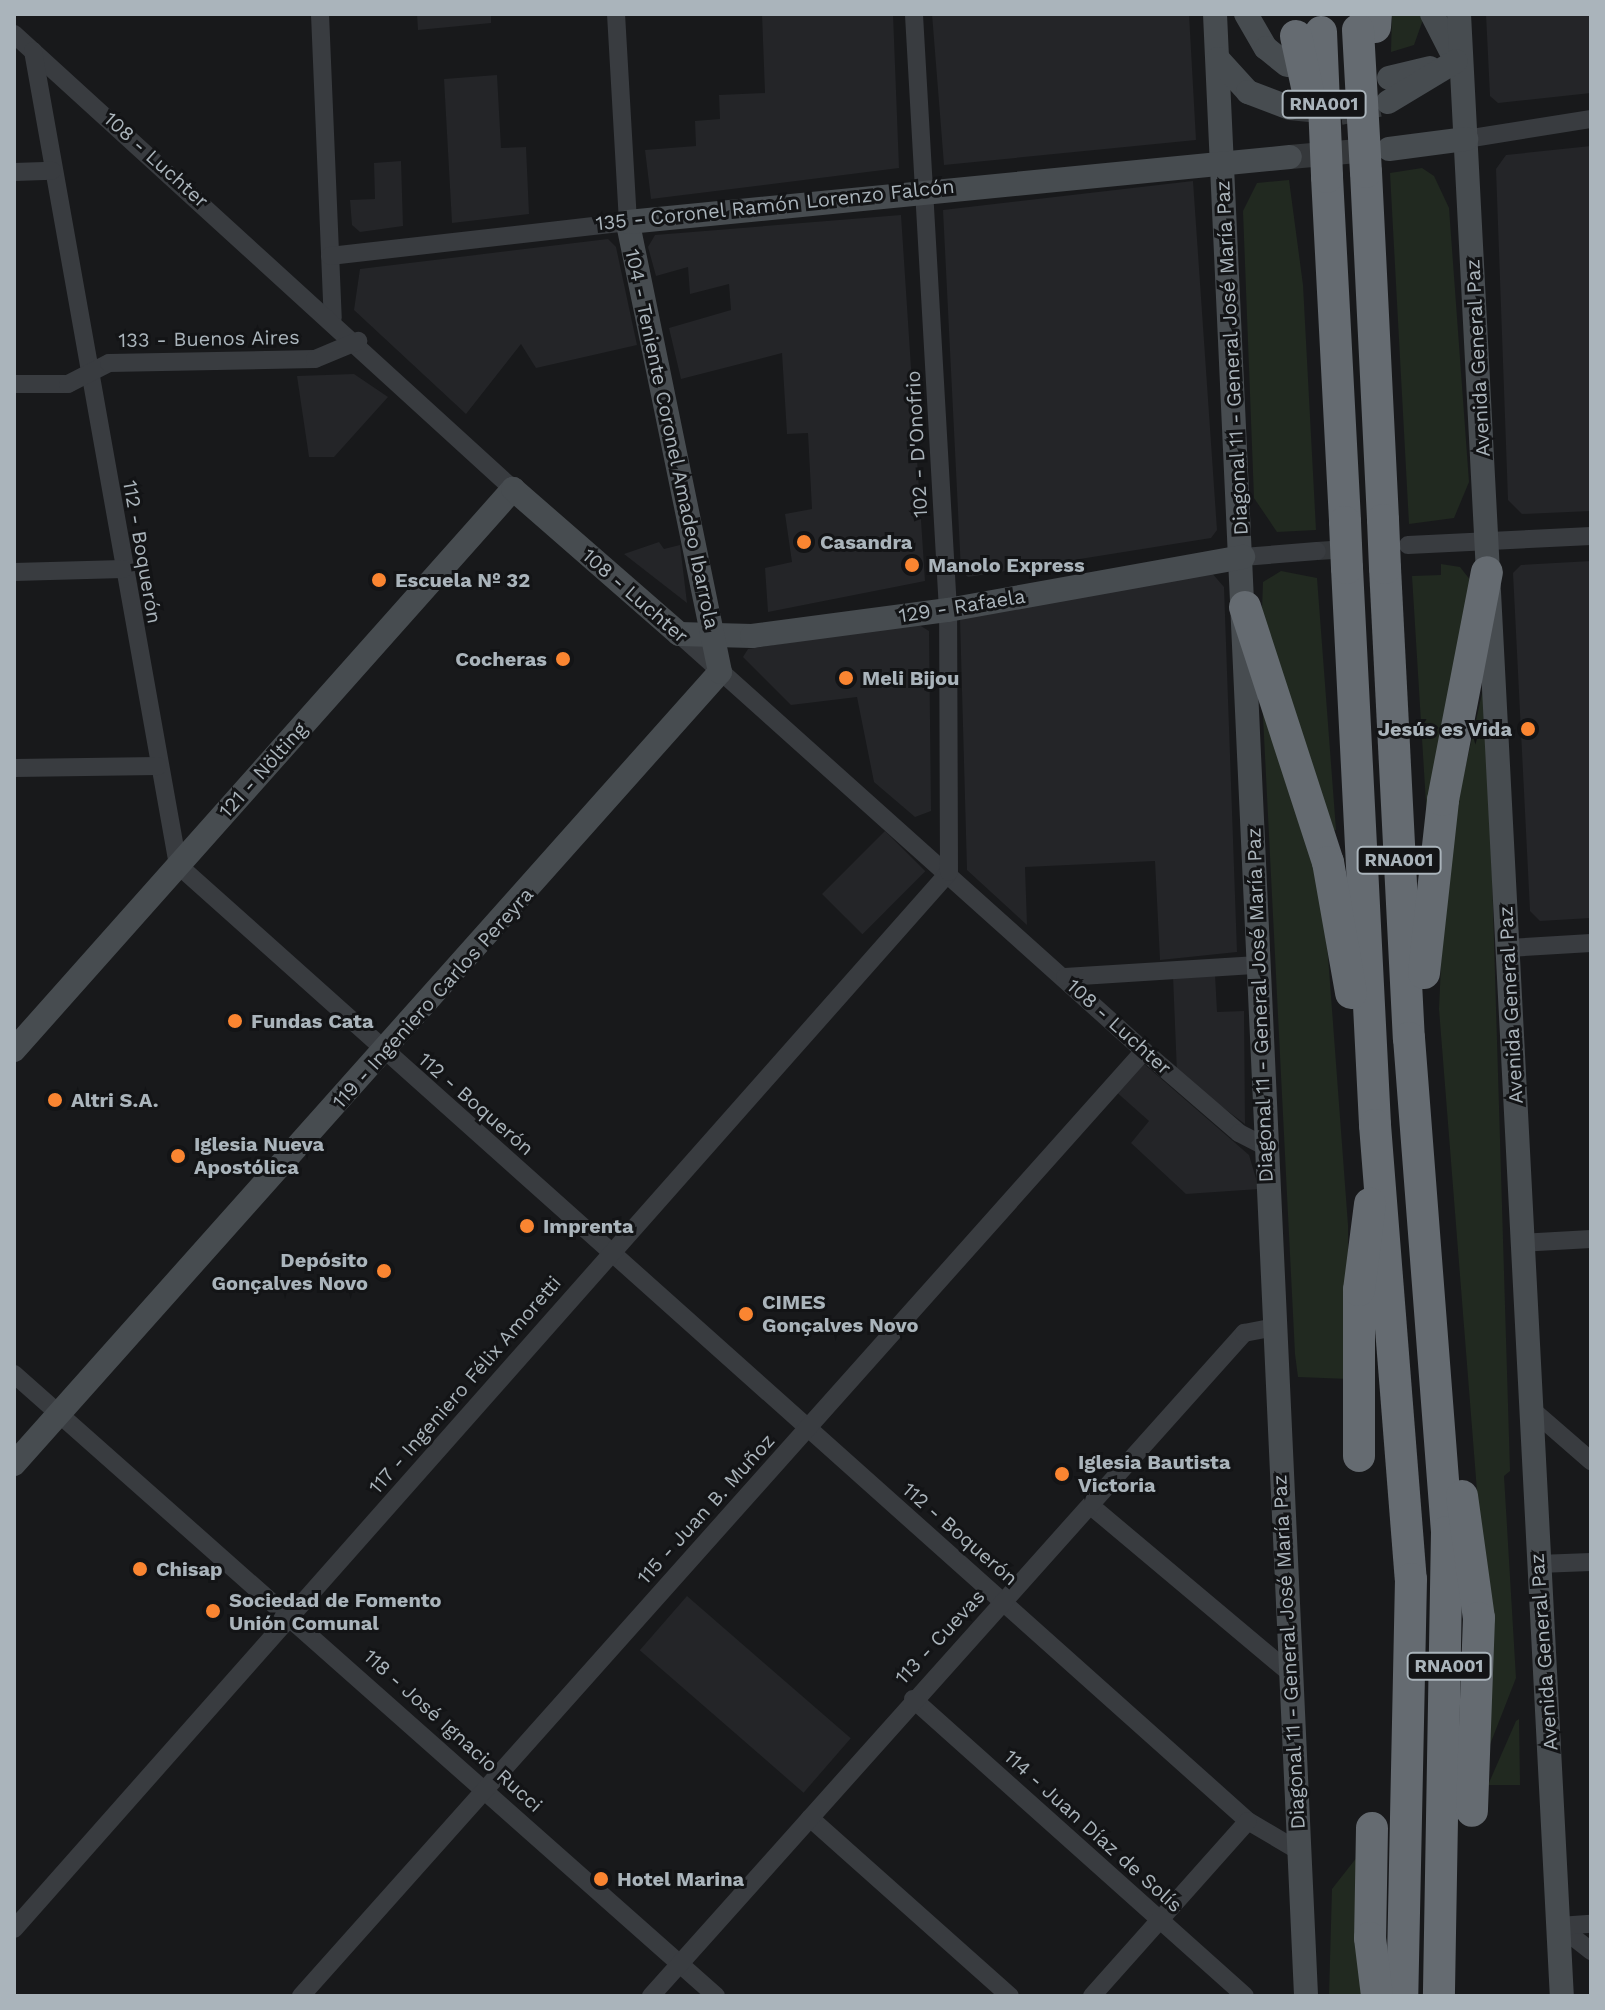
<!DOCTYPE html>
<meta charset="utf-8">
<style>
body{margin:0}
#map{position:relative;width:1605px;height:2010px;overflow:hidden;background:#18191b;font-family:"Work Sans",sans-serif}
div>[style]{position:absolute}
.built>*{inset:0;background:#242528;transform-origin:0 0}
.green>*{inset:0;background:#212920}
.street-tunnel>*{height:18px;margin-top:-9px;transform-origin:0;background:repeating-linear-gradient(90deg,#35383b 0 18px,transparent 0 27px)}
.secondary-tunnel>*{height:24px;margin-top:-12px;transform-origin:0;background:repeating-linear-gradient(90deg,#35383b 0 24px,transparent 0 36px)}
.street>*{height:18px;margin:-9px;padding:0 9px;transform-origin:9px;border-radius:9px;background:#393c40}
.secondary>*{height:24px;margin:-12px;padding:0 12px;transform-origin:12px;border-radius:12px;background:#474c50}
.highway>*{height:32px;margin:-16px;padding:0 16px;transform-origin:16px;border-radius:16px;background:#656b71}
.highway-bridge>*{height:32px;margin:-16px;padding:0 16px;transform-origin:16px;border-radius:16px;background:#656b71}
.dots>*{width:22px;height:22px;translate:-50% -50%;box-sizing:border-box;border:4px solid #131416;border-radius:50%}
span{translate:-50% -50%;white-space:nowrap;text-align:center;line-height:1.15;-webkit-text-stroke:6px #131416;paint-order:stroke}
.shield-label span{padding:2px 6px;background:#131416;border:2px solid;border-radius:6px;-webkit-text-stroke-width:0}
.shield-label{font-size:18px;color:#aab4bb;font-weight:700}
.street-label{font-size:20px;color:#aab4bb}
.poi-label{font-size:20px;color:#aab4bb;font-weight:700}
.left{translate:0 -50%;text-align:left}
.right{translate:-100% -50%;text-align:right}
.frame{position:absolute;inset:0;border:16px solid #aab4bb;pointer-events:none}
</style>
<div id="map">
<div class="built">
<i style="clip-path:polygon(417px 14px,491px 14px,491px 23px,418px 30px)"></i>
<i style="clip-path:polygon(762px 14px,893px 14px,899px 168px,651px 199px,645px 150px,696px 146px,695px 121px,720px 119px,719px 95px,765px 93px)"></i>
<i style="clip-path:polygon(932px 14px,1189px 14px,1196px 140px,944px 165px)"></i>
<i style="clip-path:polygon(1486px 14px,1591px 14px,1591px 93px,1498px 103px,1490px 96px)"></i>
<i style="clip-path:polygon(497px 75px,501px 148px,526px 147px,529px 214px,452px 223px,444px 79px)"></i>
<i style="clip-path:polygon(1591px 146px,1591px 511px,1522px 514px,1508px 500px,1496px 169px,1506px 155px)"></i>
<i style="clip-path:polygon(401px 161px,403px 226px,360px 232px,352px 225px,350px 200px,375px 199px,374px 163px)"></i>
<i style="clip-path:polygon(1193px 181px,1217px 530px,1211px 538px,968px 577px,961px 571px,943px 210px)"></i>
<i style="clip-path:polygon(901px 215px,925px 581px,768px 612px,765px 568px,792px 562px,785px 514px,812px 509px,808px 433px,787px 434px,782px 353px,681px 379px,669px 328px,731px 310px,729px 284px,690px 294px,688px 267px,656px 276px,648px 247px,655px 235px)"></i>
<i style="clip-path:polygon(608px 239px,616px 247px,637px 345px,536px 368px,521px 344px,466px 414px,354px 310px,360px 269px)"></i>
<i style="clip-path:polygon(354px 374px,388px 397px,334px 457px,309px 457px,297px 376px)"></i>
<i style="clip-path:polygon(659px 542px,664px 549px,680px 545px,687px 603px,624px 554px)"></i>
<i style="clip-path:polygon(1591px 561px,1591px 918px,1540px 921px,1530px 911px,1513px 573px,1521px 565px)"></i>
<i style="clip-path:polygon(1211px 572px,1224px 587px,1237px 952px,1160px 960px,1155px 861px,1025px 867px,1027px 925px,967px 870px,960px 618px)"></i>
<i style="clip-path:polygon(916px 623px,929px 631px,931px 811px,915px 817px,874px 782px,857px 697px,791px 705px,743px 657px,748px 649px)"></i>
<i style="left:885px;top:831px;width:57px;height:89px;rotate:45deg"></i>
<i style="clip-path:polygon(1215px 974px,1217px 1012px,1244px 1011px,1245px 1124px,1177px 1073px,1173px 976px)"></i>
<i style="clip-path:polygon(1143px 1063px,1249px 1155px,1259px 1189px,1186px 1194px,1131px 1143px,1149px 1121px,1113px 1089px)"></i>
<i style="left:687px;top:1596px;width:217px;height:72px;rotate:41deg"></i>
</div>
<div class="green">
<i style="clip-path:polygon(1392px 14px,1425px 14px,1414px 45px,1391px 52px)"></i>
<i style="clip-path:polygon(1422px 168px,1434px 176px,1449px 208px,1469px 482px,1454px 518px,1409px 524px,1390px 173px)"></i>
<i style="clip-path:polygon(1289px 180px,1303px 285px,1316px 530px,1277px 532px,1254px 498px,1243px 211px,1257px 183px)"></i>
<i style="clip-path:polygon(1441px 564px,1460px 567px,1471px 581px,1428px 836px,1412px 576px,1441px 575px)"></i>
<i style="clip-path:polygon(1281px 571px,1317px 578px,1336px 830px,1329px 830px,1262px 610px,1263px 582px)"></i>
<i style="clip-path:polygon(1486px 676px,1510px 1471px,1504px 1476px,1516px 1678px,1484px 1760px,1480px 1529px,1439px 1009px,1446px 853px)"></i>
<i style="clip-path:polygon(1262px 696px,1314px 848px,1328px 956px,1348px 1225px,1349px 1379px,1298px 1377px,1295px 1354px)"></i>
<i style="clip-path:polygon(1519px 1719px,1520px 1785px,1488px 1785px,1516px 1721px)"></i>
<i style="clip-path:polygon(1361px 1852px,1364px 1996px,1329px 1996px,1332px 1889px)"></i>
</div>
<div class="street-tunnel">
<i style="left:1317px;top:551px;width:76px;rotate:-3.8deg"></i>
</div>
<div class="secondary-tunnel">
<i style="left:1290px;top:108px;width:50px;rotate:5.7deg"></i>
<i style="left:1340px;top:113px;width:40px;rotate:-12deg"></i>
<i style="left:1290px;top:157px;width:89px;rotate:-5.1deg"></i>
</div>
<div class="street">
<i style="left:320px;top:14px;width:304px;rotate:87.6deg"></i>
<i style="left:14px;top:34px;width:675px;rotate:42.36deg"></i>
<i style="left:33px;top:51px;width:827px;rotate:79.9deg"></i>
<i style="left:178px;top:865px;width:1435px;rotate:41.78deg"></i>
<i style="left:1248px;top:1821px;width:59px;rotate:30.5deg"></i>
<i style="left:1466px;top:139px;width:127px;rotate:-9.1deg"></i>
<i style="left:14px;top:172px;width:38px;rotate:-2deg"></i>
<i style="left:330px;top:256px;width:300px;rotate:-6.5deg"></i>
<i style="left:628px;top:222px;width:208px;rotate:-93.3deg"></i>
<i style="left:14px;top:384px;width:54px"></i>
<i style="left:68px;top:384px;width:46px;rotate:-27.1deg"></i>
<i style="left:109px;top:363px;width:206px;rotate:-1.1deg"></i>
<i style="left:315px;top:359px;width:47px;rotate:-22.7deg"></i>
<i style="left:1408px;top:545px;width:183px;rotate:-2.8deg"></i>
<i style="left:1243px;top:557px;width:74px;rotate:-4.6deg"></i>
<i style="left:14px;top:572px;width:109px;rotate:-1.6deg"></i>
<i style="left:679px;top:634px;width:625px;rotate:41.88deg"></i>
<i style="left:1144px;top:1051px;width:125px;rotate:40.8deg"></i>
<i style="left:1239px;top:1133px;width:30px;rotate:27deg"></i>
<i style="left:14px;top:768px;width:144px;rotate:-0.8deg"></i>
<i style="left:1508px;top:948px;width:83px;rotate:-3.4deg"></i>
<i style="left:1065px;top:977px;width:193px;rotate:-3.6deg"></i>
<i style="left:1521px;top:1243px;width:70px;rotate:-3.3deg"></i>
<i style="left:14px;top:1374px;width:938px;rotate:41.54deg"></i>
<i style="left:1530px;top:1408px;width:81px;rotate:41deg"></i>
<i style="left:1091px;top:1506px;width:258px;rotate:40deg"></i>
<i style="left:1538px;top:1564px;width:53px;rotate:-2.2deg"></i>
<i style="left:913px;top:1699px;width:445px;rotate:41.8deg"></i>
<i style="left:810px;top:1818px;width:268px;rotate:41.7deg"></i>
<i style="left:1559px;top:1926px;width:41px;rotate:38deg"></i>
<i style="left:1559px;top:1926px;width:32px;rotate:-4deg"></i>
<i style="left:14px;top:1929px;width:1411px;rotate:-48.5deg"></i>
<i style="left:949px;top:872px;width:262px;rotate:-90.2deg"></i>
<i style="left:948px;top:610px;width:597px;rotate:-93.27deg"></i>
<i style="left:301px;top:1996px;width:1266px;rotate:-48.27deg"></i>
<i style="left:651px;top:1996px;width:890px;rotate:-48.19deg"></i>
<i style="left:1244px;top:1333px;width:31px;rotate:-11deg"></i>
<i style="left:1092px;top:1996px;width:234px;rotate:-48.3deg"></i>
</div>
<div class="secondary">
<i style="left:1215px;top:14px;width:1984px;rotate:87.37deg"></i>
<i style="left:1246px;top:14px;width:39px;rotate:60deg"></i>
<i style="left:1266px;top:48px;width:27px;rotate:39deg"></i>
<i style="left:1432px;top:14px;width:53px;rotate:62.9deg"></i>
<i style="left:1459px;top:14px;width:1985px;rotate:87.03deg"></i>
<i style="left:1218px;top:59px;width:45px;rotate:47.7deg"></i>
<i style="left:1248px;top:92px;width:45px;rotate:20.9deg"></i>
<i style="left:1389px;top:78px;width:42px;rotate:-13.7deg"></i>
<i style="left:1388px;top:102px;width:79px;rotate:-31.1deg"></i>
<i style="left:1389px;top:149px;width:78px;rotate:-7.4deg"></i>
<i style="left:14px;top:1050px;width:751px;rotate:-48.35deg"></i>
<i style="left:513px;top:489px;width:220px;rotate:41.1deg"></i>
<i style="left:679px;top:634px;width:73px;rotate:1.6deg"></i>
<i style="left:752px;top:636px;width:198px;rotate:-7.6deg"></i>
<i style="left:948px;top:610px;width:300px;rotate:-10.2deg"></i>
<i style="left:14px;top:1464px;width:1061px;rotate:-48.29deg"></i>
<i style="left:720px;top:672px;width:459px;rotate:-101.6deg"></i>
<i style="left:628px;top:222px;width:665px;rotate:-5.61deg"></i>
</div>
<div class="highway">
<i style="left:1375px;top:27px;width:13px;rotate:-86deg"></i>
<i style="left:1366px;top:172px;width:348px;rotate:87.2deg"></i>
<i style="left:1327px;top:177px;width:345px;rotate:87deg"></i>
<i style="left:1347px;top:568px;width:558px;rotate:87.12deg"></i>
<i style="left:1375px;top:1125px;width:455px;rotate:85.5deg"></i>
<i style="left:1411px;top:1579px;width:417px;rotate:91.2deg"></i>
<i style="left:1385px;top:568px;width:471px;rotate:87.1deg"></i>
<i style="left:1409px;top:1038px;width:495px;rotate:85.6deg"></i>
<i style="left:1447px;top:1532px;width:464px;rotate:91deg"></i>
<i style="left:1245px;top:607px;width:268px;rotate:72deg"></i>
<i style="left:1328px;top:862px;width:133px;rotate:80deg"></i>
<i style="left:1424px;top:973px;width:174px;rotate:-83.7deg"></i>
<i style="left:1443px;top:800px;width:232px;rotate:-79.1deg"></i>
<i style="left:1359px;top:1456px;width:166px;rotate:-90deg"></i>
<i style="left:1359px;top:1290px;width:87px;rotate:-82.7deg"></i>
<i style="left:1462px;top:1496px;width:123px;rotate:82.1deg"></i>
<i style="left:1479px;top:1618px;width:193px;rotate:92.1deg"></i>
<i style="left:1372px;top:1828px;width:110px;rotate:91deg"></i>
<i style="left:1370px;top:1938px;width:58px;rotate:83.1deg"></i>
</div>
<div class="highway-bridge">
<i style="left:1358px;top:30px;width:142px;rotate:86.8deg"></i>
<i style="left:1321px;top:32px;width:145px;rotate:87.6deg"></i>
<i style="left:1296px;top:36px;width:61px;rotate:77.8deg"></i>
<i style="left:1383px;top:520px;width:48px;rotate:87.6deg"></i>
<i style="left:1345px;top:522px;width:46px;rotate:87.5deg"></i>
</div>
<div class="dots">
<i style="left:804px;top:542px;background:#fa8531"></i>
<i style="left:912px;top:565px;background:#fa8531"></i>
<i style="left:379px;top:580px;background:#fa8531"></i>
<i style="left:563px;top:659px;background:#fa8531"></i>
<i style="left:846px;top:678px;background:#fa8531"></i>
<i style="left:1528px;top:729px;background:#fa8531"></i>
<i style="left:235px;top:1021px;background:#fa8531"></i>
<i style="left:55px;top:1100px;background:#fa8531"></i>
<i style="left:178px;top:1156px;background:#fa8531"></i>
<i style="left:527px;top:1226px;background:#fa8531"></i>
<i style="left:384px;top:1271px;background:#fa8531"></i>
<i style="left:746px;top:1314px;background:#fa8531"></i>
<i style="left:1062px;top:1474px;background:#fa8531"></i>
<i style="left:140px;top:1569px;background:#fa8531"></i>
<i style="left:213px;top:1611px;background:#fa8531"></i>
<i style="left:601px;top:1879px;background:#fa8531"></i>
</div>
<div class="shield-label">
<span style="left:1324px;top:104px">RNA001</span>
<span style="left:1399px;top:860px">RNA001</span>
<span style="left:1449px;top:1666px">RNA001</span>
</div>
<div class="street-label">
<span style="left:156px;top:160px;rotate:42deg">108 - Luchter</span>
<span style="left:775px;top:205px;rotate:-6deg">135 - Coronel Ramón Lorenzo Falcón</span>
<span style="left:209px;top:339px;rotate:-1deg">133 - Buenos Aires</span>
<span style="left:1232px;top:358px;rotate:-93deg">Diagonal 11 - General José María Paz</span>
<span style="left:1478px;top:358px;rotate:-93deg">Avenida General Paz</span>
<span style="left:672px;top:439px;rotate:78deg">104 - Teniente Coronel Amadeo Ibarrola</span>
<span style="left:917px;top:444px;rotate:-93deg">102 - D'Onofrio</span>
<span style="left:142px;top:552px;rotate:80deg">112 - Boquerón</span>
<span style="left:635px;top:596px;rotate:41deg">108 - Luchter</span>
<span style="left:962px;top:606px;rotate:-9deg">129 - Rafaela</span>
<span style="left:263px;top:770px;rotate:-48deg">121 - Nölting</span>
<span style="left:433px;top:998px;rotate:-48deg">119 - Ingeniero Carlos Pereyra</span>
<span style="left:1260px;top:1005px;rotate:-92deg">Diagonal 11 - General José María Paz</span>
<span style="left:1511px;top:1005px;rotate:-93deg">Avenida General Paz</span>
<span style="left:1119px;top:1027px;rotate:42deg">108 - Luchter</span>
<span style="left:476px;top:1104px;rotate:41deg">112 - Boquerón</span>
<span style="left:465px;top:1385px;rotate:-49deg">117 - Ingeniero Félix Amoretti</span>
<span style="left:706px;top:1509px;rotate:-48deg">115 - Juan B. Muñoz</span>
<span style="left:960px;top:1534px;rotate:41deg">112 - Boquerón</span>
<span style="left:940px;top:1637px;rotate:-47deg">113 - Cuevas</span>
<span style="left:1289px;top:1652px;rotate:-93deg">Diagonal 11 - General José María Paz</span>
<span style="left:1544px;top:1652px;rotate:-94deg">Avenida General Paz</span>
<span style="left:453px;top:1731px;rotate:42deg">118 - José Ignacio Rucci</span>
<span style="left:1093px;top:1831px;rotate:42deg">114 - Juan Díaz de Solís</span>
</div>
<div class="poi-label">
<span class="left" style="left:820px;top:542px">Casandra</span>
<span class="left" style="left:928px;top:565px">Manolo Express</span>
<span class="left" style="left:395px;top:580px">Escuela Nº 32</span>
<span class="right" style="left:547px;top:659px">Cocheras</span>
<span class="left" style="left:862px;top:678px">Meli Bijou</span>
<span class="right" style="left:1512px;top:729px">Jesús es Vida</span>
<span class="left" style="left:251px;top:1021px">Fundas Cata</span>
<span class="left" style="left:71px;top:1100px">Altri S.A.</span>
<span class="left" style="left:194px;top:1156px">Iglesia Nueva<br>Apostólica</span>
<span class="left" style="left:543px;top:1226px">Imprenta</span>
<span class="right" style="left:368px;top:1272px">Depósito<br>Gonçalves Novo</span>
<span class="left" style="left:762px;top:1314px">CIMES<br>Gonçalves Novo</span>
<span class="left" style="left:1078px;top:1474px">Iglesia Bautista<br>Victoria</span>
<span class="left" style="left:156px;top:1569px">Chisap</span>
<span class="left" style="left:229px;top:1612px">Sociedad de Fomento<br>Unión Comunal</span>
<span class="left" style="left:617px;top:1879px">Hotel Marina</span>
</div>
<div class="frame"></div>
</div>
